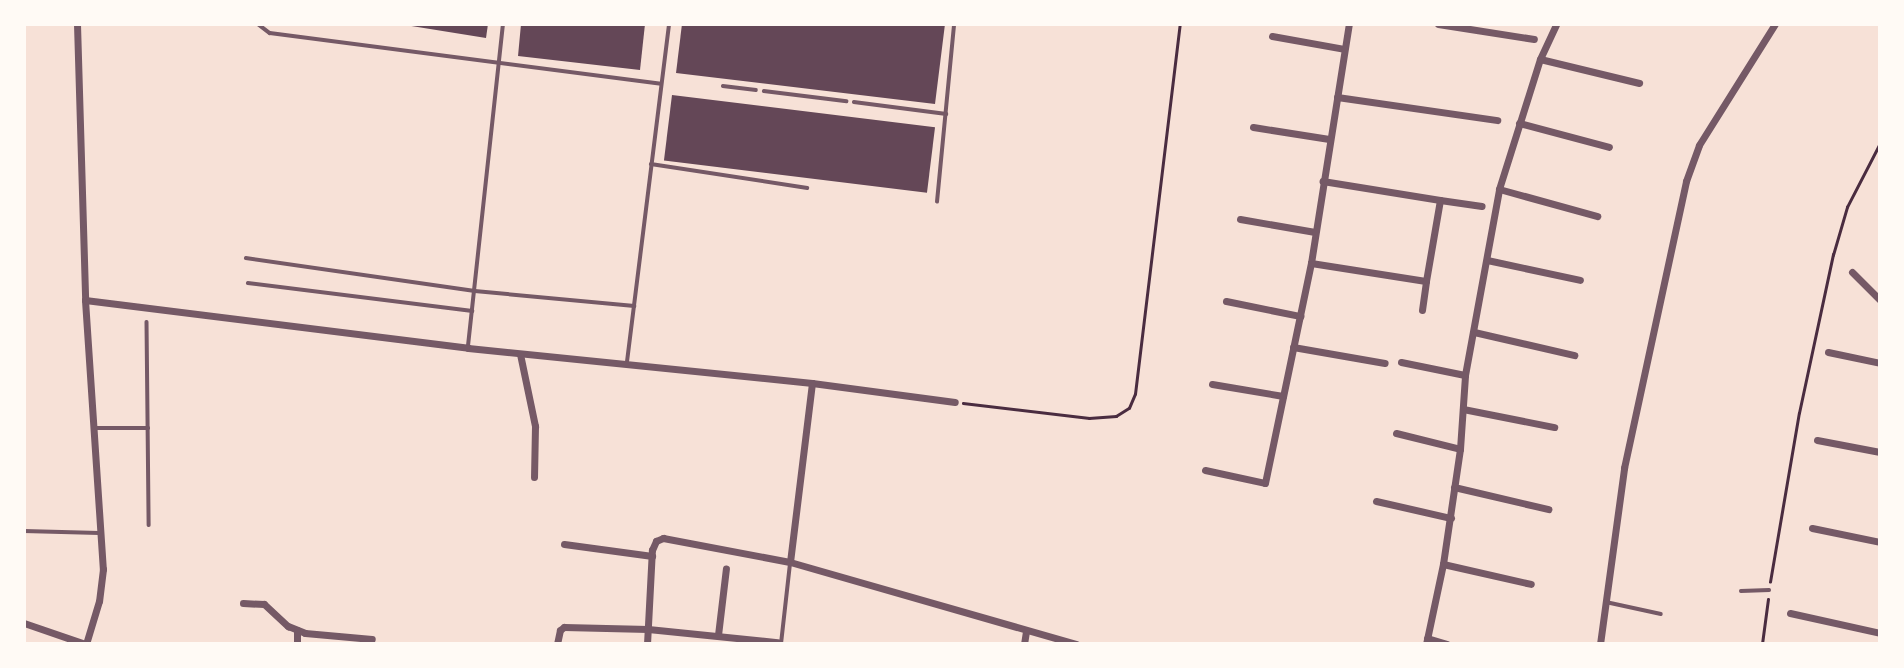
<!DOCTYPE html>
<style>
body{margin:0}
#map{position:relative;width:1904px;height:668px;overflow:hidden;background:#f7e1d7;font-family:Helvetica,sans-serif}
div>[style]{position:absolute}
.building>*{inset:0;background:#644757;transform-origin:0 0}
.path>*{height:2.5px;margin:-1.25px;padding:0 1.25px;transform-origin:1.25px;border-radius:1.25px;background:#4a2c40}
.service>*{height:3.5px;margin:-1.75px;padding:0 1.75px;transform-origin:1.75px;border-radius:1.75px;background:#755966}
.minor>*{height:7px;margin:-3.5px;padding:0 3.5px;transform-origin:3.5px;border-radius:3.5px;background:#755966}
span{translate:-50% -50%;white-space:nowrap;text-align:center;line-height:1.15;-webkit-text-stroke:7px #fffaf5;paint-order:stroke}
.frame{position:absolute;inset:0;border:26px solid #fffaf5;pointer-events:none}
</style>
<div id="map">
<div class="building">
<i style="clip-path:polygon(399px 24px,488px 24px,486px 38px)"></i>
<i style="clip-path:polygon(521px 24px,645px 24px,640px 70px,518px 56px)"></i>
<i style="clip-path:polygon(682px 24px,945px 24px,935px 104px,676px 73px)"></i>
<i style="left:672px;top:95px;width:265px;height:66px;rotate:7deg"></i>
</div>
<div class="path">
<i style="left:963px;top:403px;width:127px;rotate:6.8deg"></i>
<i style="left:1089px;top:418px;width:27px;rotate:-4deg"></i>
<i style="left:1116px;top:416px;width:15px;rotate:-32deg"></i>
<i style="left:1129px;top:408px;width:15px;rotate:-67deg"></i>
<i style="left:1135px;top:394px;width:373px;rotate:-83.1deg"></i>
<i style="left:1770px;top:582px;width:171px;rotate:-80.3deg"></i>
<i style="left:1799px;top:413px;width:162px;rotate:-77.9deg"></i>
<i style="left:1833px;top:255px;width:50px;rotate:-73.7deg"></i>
<i style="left:1847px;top:207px;width:72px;rotate:-62.7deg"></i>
<i style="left:1762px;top:644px;width:45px;rotate:-82.4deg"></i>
</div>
<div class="service">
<i style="left:258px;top:24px;width:15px;rotate:37deg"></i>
<i style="left:270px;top:33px;width:394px;rotate:7.4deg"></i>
<i style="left:723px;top:86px;width:33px;rotate:7deg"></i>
<i style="left:764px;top:91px;width:83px;rotate:7deg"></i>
<i style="left:854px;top:102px;width:93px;rotate:7.4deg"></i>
<i style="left:651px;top:164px;width:158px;rotate:8.7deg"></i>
<i style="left:937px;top:202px;width:179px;rotate:-84.5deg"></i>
<i style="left:246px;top:258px;width:231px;rotate:8.2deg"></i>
<i style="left:475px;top:291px;width:160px;rotate:5.4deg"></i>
<i style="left:248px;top:283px;width:226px;rotate:7.1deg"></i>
<i style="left:147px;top:322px;width:203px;rotate:89.4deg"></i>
<i style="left:468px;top:346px;width:324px;rotate:-83.8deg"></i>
<i style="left:627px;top:362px;width:341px;rotate:-82.9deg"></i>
<i style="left:94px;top:428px;width:54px"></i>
<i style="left:24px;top:531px;width:75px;rotate:1.5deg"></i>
<i style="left:1741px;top:591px;width:28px;rotate:-2deg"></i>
<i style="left:1606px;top:602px;width:56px;rotate:12.3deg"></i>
<i style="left:781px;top:644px;width:81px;rotate:-83.6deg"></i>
</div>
<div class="minor">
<i style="left:77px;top:24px;width:276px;rotate:88.3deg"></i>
<i style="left:85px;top:300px;width:270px;rotate:86.2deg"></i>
<i style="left:103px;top:569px;width:32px;rotate:97deg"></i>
<i style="left:99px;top:601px;width:45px;rotate:106.8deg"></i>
<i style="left:1438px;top:24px;width:97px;rotate:8.9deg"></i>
<i style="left:1272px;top:36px;width:73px;rotate:10.2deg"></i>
<i style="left:1540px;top:59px;width:102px;rotate:13.6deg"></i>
<i style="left:1337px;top:97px;width:162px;rotate:8.2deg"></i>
<i style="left:1519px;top:123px;width:93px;rotate:14.9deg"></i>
<i style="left:1253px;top:127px;width:77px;rotate:9deg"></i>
<i style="left:1499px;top:189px;width:102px;rotate:15.4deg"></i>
<i style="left:1440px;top:200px;width:42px;rotate:8.1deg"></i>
<i style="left:1240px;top:219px;width:76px;rotate:9.8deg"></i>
<i style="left:1487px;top:260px;width:95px;rotate:12.1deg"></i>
<i style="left:1311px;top:263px;width:116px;rotate:8.9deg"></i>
<i style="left:1426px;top:281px;width:82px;rotate:-80.2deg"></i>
<i style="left:1440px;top:200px;width:119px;rotate:-170.8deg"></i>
<i style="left:1852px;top:272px;width:40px;rotate:45deg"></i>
<i style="left:85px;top:300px;width:386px;rotate:7.1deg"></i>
<i style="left:468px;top:348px;width:346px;rotate:5.8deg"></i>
<i style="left:812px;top:383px;width:144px;rotate:7.6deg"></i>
<i style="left:1226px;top:301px;width:76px;rotate:11.5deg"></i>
<i style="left:1422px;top:310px;width:29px;rotate:-82deg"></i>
<i style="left:1474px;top:332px;width:103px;rotate:13deg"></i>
<i style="left:1293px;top:347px;width:93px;rotate:9.9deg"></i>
<i style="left:1828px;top:352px;width:53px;rotate:11.9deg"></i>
<i style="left:520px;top:354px;width:74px;rotate:78.2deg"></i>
<i style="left:535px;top:426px;width:51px;rotate:91.1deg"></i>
<i style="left:1401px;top:362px;width:65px;rotate:11.5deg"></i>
<i style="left:1212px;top:384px;width:72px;rotate:9.6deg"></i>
<i style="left:1463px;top:409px;width:93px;rotate:11.2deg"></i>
<i style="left:1396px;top:433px;width:66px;rotate:14deg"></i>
<i style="left:1817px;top:440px;width:64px;rotate:10.8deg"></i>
<i style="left:1205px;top:470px;width:61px;rotate:12.2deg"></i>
<i style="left:1265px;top:483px;width:225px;rotate:-78.2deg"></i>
<i style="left:1311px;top:263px;width:242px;rotate:-81deg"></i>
<i style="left:1454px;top:487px;width:97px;rotate:13.2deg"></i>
<i style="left:1376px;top:501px;width:77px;rotate:12.8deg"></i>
<i style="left:1812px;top:528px;width:69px;rotate:11.6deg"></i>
<i style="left:564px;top:544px;width:89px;rotate:7.8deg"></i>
<i style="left:790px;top:562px;width:180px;rotate:-83deg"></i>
<i style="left:1443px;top:564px;width:90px;rotate:12.8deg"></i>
<i style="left:243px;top:603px;width:21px;rotate:3deg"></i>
<i style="left:264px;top:604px;width:33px;rotate:43deg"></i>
<i style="left:288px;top:626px;width:18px;rotate:22deg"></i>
<i style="left:305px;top:633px;width:67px;rotate:5.1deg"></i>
<i style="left:1790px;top:613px;width:92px;rotate:12.5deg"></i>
<i style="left:24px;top:623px;width:65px;rotate:19deg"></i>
<i style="left:297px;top:630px;width:14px;rotate:90deg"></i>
<i style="left:718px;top:635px;width:67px;rotate:-83.2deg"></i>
<i style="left:1427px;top:638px;width:21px;rotate:17deg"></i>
<i style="left:557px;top:644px;width:14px;rotate:-78deg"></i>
<i style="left:560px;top:630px;width:5px;rotate:-37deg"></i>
<i style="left:564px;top:627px;width:84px;rotate:1.4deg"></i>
<i style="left:648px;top:629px;width:130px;rotate:5.8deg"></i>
<i style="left:647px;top:644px;width:94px;rotate:-87deg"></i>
<i style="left:652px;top:550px;width:10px;rotate:-66deg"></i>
<i style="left:656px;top:541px;width:8px;rotate:-23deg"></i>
<i style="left:663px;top:538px;width:129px;rotate:10.7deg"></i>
<i style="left:790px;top:562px;width:298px;rotate:16deg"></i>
<i style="left:1024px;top:644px;width:13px;rotate:-81deg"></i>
<i style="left:1426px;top:644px;width:82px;rotate:-78deg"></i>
<i style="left:1443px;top:564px;width:116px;rotate:-81.6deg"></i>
<i style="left:1460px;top:449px;width:74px;rotate:-86.1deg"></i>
<i style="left:1465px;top:375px;width:189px;rotate:-79.6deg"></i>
<i style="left:1499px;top:189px;width:136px;rotate:-72.5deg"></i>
<i style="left:1540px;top:59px;width:38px;rotate:-65deg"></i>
<i style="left:1600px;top:644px;width:178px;rotate:-82.2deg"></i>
<i style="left:1624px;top:468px;width:294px;rotate:-77.8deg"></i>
<i style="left:1686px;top:181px;width:38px;rotate:-70deg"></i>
<i style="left:1699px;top:145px;width:143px;rotate:-57.9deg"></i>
</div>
<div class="frame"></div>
</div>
